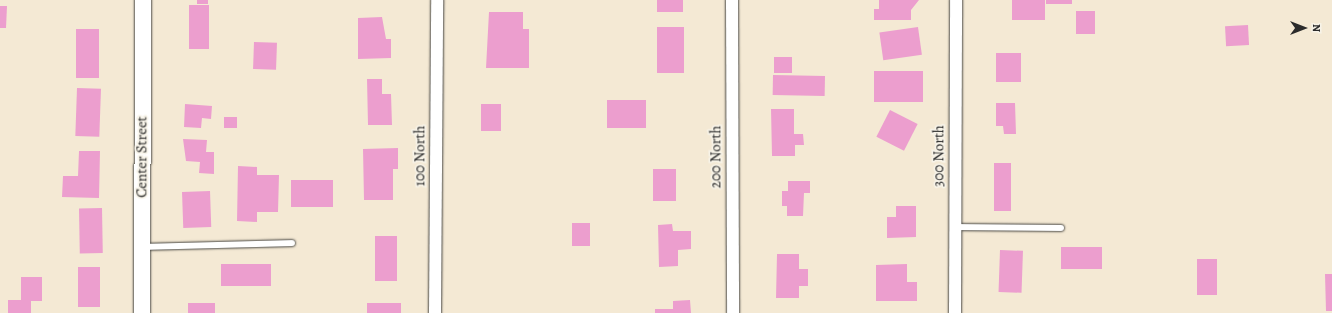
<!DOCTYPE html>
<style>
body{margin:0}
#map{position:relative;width:1332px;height:313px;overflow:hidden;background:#f4e9d4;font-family:Alegreya,serif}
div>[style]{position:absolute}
.building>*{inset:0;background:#ec9ece;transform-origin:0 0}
.roads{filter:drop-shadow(0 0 1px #494844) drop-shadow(0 0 1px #494844)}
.service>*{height:6px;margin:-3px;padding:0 3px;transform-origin:3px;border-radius:3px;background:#fff}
.minor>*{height:12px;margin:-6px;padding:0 6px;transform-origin:6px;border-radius:6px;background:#fff}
.tertiary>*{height:16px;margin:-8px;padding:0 8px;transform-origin:8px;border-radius:8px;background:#fff}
span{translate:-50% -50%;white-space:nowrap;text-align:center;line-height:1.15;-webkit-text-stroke:3.5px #f7f3e8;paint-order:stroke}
.street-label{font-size:15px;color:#2b2b2b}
.north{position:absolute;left:1284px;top:8px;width:40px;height:40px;-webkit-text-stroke:3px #f7f3e8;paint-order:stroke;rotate:90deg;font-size:11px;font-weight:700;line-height:16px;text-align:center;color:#2b2b2b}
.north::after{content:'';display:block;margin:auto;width:14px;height:18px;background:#2b2b2b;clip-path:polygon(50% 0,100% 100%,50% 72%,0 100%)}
</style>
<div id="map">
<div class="building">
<i style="left:197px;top:0;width:11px;height:4px"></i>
<i style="left:657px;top:0;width:26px;height:12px"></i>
<i style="clip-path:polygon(879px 0,919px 0,911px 10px,911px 20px,874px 20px,874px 9px,879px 9px)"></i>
<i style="left:1012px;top:0;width:33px;height:20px"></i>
<i style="left:1046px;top:0;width:26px;height:4px"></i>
<i style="left:189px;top:5px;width:20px;height:44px"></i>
<i style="clip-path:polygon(0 6px,7px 6px,6px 28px,0 28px)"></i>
<i style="left:1076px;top:11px;width:19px;height:23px"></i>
<i style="clip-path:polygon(489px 12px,523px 12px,523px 29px,529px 29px,529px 68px,486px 68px)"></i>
<i style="clip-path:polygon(382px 17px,386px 39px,391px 39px,391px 58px,358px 59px,358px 18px)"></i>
<i style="left:1248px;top:25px;width:20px;height:23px;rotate:87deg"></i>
<i style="left:657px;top:27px;width:27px;height:46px"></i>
<i style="left:918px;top:27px;width:28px;height:39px;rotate:82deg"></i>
<i style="left:76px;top:29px;width:23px;height:49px"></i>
<i style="left:254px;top:42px;width:23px;height:27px;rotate:2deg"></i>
<i style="left:996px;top:53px;width:25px;height:29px"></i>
<i style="left:774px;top:57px;width:18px;height:16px"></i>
<i style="left:923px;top:71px;width:31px;height:49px;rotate:90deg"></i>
<i style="left:773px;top:75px;width:52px;height:20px;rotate:1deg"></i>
<i style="clip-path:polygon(367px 79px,382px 79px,382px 94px,391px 94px,392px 125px,368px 125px)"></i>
<i style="left:77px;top:88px;width:24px;height:48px;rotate:2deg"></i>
<i style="left:607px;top:100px;width:39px;height:28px"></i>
<i style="clip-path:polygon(996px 103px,1015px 103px,1016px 134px,1004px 134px,1003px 126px,996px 126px)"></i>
<i style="clip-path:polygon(185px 104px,212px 106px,211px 119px,202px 118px,201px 128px,184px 127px)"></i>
<i style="left:481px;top:104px;width:20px;height:27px"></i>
<i style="clip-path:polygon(771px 109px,794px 109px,794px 134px,803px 134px,804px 145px,795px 145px,795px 156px,772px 156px)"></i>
<i style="left:890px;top:110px;width:31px;height:30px;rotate:27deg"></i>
<i style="left:224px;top:117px;width:13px;height:11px"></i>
<i style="clip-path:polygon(183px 139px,207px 140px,206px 152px,214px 152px,214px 174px,199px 173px,200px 162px,186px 161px)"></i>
<i style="clip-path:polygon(398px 148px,398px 169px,393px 169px,393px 200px,364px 200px,363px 149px)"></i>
<i style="clip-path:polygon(79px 151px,100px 151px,99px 198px,62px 197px,63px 176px,78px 176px)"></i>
<i style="left:994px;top:163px;width:17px;height:48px"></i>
<i style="clip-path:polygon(238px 166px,257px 167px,257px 175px,279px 175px,278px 212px,257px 212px,257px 222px,237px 221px)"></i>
<i style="left:676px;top:169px;width:32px;height:23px;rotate:90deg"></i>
<i style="left:333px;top:180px;width:27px;height:42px;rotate:90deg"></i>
<i style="clip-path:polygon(788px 181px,810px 181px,810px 193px,804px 193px,803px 216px,787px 216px,787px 206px,782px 206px,782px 191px,788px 191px)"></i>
<i style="left:210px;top:191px;width:36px;height:28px;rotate:88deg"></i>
<i style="clip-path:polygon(896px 206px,916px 206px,916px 237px,887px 238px,887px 217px,896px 217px)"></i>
<i style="left:102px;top:208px;width:45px;height:23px;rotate:89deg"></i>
<i style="left:572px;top:223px;width:18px;height:23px"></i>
<i style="clip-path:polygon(672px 224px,673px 231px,691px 231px,691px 249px,678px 250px,678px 266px,659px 267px,658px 225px)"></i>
<i style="left:375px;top:236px;width:22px;height:45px"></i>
<i style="left:1102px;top:247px;width:22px;height:41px;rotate:90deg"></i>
<i style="left:1000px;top:250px;width:23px;height:42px;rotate:2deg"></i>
<i style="clip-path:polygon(777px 254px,799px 254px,799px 269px,808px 269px,808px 286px,799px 286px,799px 298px,776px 298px)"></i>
<i style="left:1197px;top:259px;width:20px;height:36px"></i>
<i style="left:271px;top:264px;width:22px;height:50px;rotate:90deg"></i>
<i style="clip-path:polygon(907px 264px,907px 282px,917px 282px,917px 301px,876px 301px,876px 265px)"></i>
<i style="left:78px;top:267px;width:22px;height:40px"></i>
<i style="clip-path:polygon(1325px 274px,1332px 274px,1332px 311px,1326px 311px)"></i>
<i style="clip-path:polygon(21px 277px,42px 277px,42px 301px,31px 301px,31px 313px,8px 313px,8px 300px,21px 300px)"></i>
<i style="clip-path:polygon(690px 300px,691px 313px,655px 313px,655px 309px,673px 309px,673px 301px)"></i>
<i style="left:188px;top:303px;width:27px;height:10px"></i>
<i style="left:367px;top:303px;width:34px;height:10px"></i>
</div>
<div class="roads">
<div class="service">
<i style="left:954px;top:227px;width:107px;rotate:0.5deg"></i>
<i style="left:143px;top:247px;width:149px;rotate:-1.5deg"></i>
</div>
<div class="minor">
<i style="left:732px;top:0;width:313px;rotate:89.8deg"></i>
<i style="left:435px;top:313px;width:313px;rotate:-89.6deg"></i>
<i style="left:955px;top:313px;width:313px;rotate:-89.8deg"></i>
</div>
<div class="tertiary">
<i style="left:142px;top:313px;width:313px;rotate:-89.8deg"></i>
</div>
</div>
<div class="street-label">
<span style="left:420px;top:156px;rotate:-90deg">100 North</span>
<span style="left:939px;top:156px;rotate:-90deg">300 North</span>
<span style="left:142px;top:157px;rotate:-90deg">Center Street</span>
<span style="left:716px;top:157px;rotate:-90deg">200 North</span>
</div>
<div class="north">N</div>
</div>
